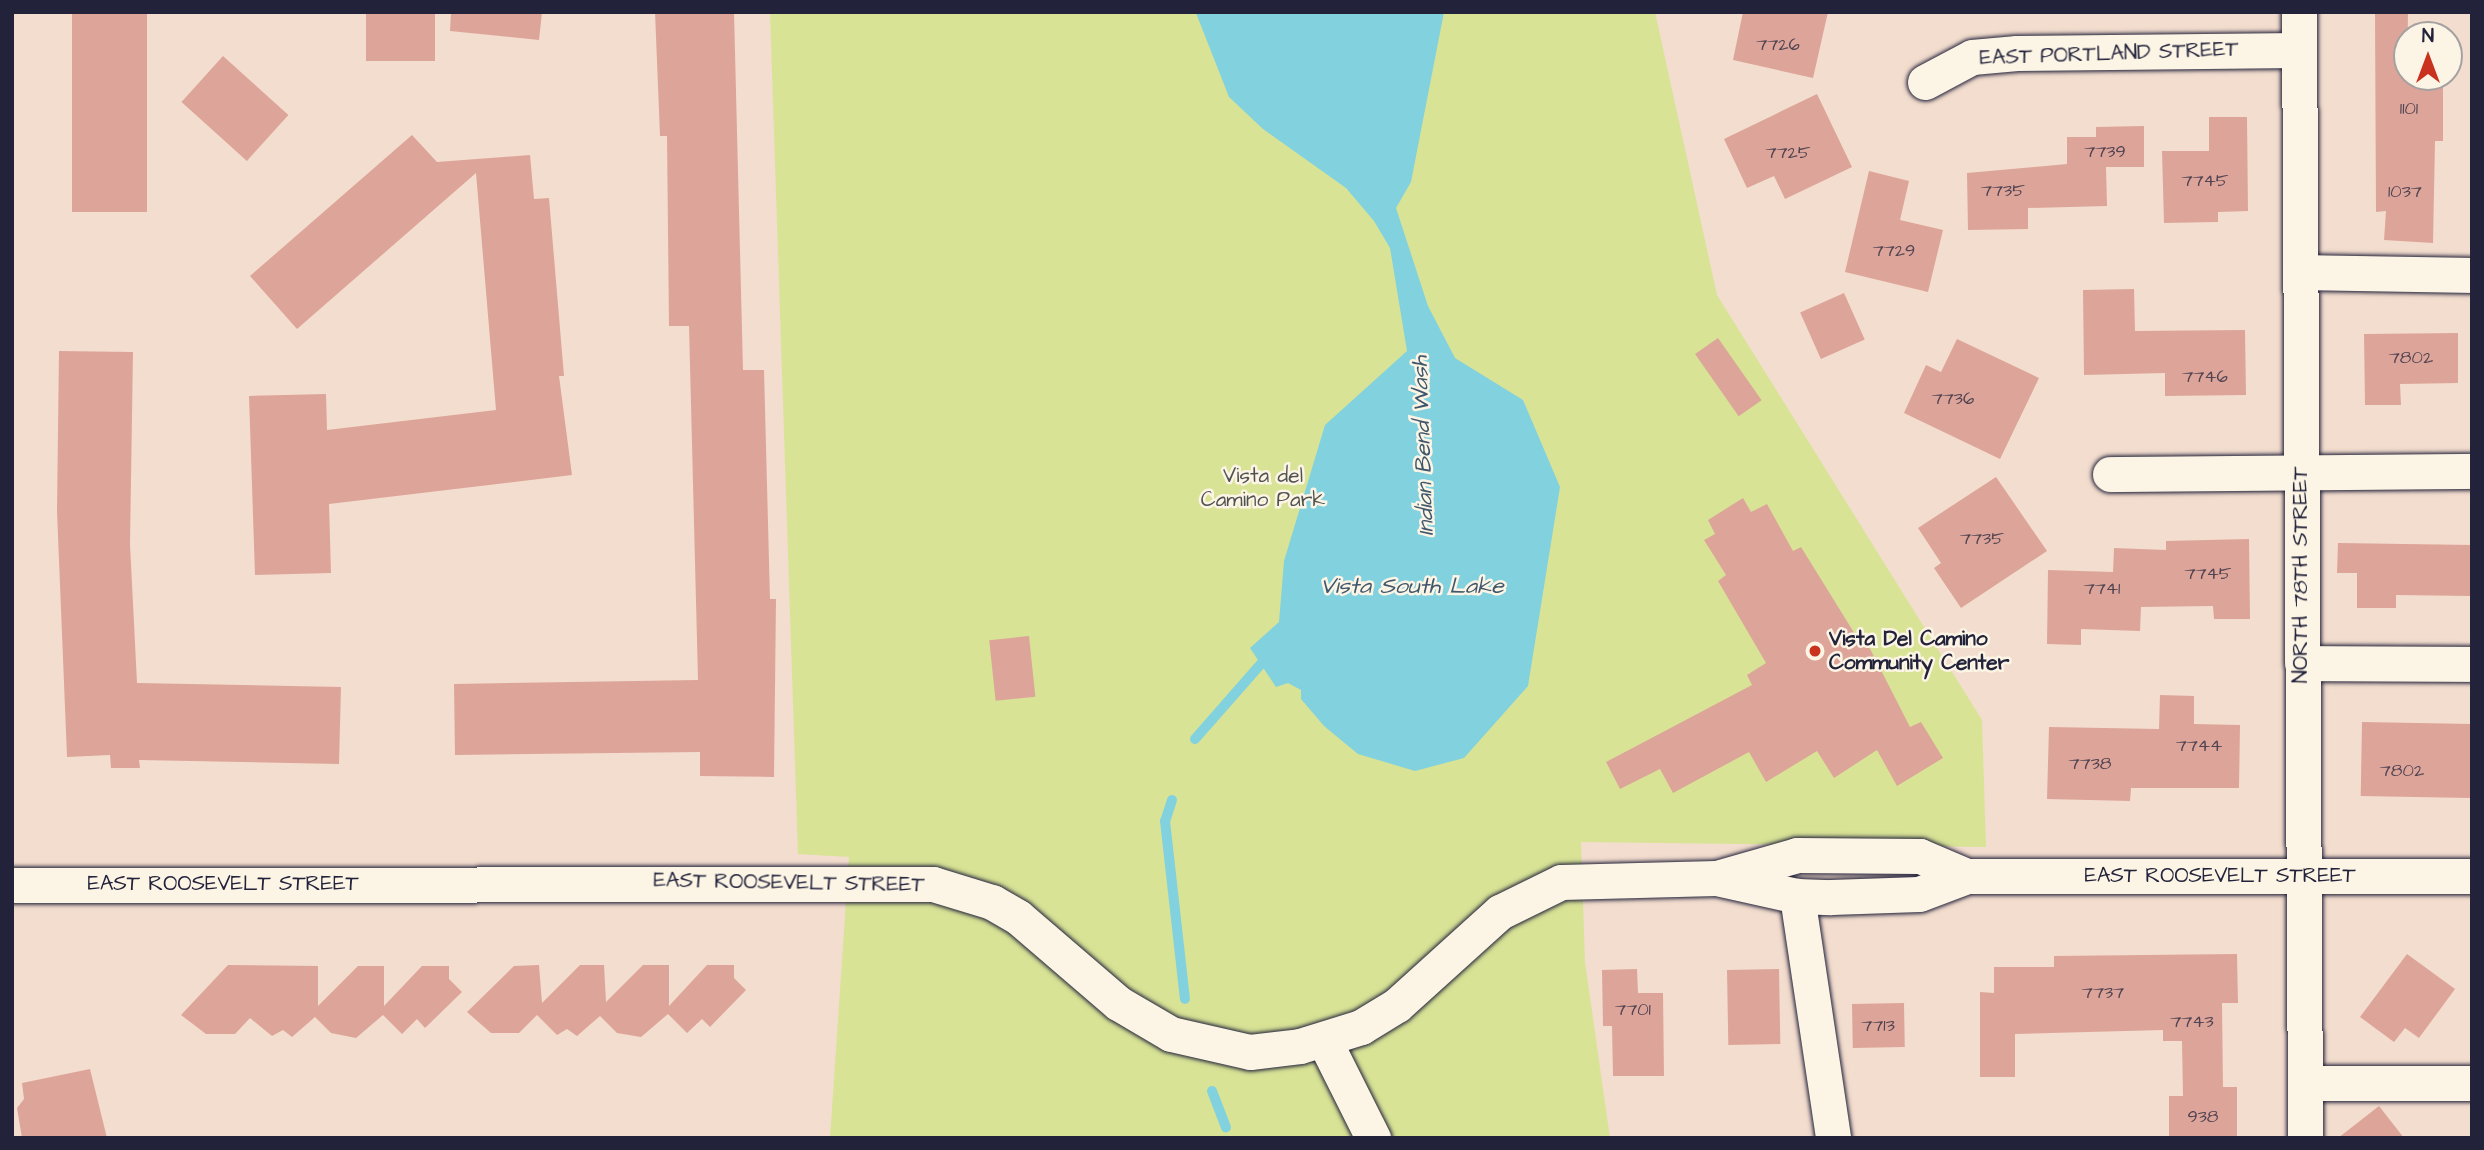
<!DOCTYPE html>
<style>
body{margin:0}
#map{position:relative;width:2484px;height:1150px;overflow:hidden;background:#f3ddce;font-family:"Architects Daughter",sans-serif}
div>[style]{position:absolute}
.green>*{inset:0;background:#d8e396}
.water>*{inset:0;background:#82d1de}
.stream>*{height:10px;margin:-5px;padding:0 5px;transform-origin:5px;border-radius:5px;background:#82d1de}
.building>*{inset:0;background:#dda599;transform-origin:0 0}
.roads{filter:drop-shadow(0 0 2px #22223b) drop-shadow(0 0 2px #22223b)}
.minor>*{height:35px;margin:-17.5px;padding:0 17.5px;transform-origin:17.5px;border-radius:17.5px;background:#fcf5e5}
.dots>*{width:19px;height:19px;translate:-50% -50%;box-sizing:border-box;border:4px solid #fcf5e5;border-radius:50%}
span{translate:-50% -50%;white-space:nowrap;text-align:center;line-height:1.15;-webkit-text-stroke:5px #fcf5e5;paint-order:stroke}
.number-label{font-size:18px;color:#514352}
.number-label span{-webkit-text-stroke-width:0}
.street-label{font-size:21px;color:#22223b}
.park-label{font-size:21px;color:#505252}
.poi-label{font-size:21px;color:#22223b;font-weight:700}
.left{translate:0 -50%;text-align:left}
.water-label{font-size:23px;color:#3f576c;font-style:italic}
.frame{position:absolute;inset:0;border:14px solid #22223b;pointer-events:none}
.north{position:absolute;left:2393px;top:21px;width:70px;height:70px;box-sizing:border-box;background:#fcf5e5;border:2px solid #a5a1a1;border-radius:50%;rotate:0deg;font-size:19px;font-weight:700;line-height:28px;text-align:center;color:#22223b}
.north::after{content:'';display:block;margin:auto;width:24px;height:32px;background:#c8321e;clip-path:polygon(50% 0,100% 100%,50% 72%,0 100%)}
</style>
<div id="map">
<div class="green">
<i style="clip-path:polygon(770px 12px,1655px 12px,1717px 295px,1982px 720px,1986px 847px,1581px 842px,1585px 962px,1610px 1138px,830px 1138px,849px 857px,798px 854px)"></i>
</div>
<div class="water">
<i style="clip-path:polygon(1444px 12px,1411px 182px,1396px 208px,1428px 306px,1455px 358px,1523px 400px,1560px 487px,1528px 686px,1464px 758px,1415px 771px,1358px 754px,1324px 726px,1301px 699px,1301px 690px,1288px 683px,1276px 687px,1250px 648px,1279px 622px,1284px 561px,1325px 425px,1407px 351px,1390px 248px,1374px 221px,1346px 188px,1263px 129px,1229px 97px,1196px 13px)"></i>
</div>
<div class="stream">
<i style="left:1195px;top:739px;width:100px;rotate:-48.7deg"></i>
<i style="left:1261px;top:664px;width:15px;rotate:-16deg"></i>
<i style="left:1172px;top:800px;width:22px;rotate:108deg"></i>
<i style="left:1165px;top:821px;width:179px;rotate:83.6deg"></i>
<i style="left:1212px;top:1091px;width:39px;rotate:69deg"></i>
</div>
<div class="building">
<i style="left:72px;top:12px;width:75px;height:200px"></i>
<i style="left:366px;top:12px;width:69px;height:49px"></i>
<i style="clip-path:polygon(451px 12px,542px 12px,539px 40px,450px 31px)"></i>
<i style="clip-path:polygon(655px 12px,734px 12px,743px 370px,764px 370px,770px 599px,776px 599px,774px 777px,700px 776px,700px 752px,455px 755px,454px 684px,698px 680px,689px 326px,669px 326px,667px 136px,660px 136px)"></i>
<i style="clip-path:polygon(1743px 12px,1828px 12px,1813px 78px,1733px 60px)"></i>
<i style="clip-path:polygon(2375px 12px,2408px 12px,2407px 77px,2443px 77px,2443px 141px,2435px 141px,2433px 243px,2384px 240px,2386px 211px,2376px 212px)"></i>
<i style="left:223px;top:56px;width:88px;height:62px;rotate:42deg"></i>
<i style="clip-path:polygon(1817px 94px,1852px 167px,1785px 199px,1774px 176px,1747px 188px,1724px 139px)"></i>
<i style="clip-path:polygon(2209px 117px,2247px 117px,2248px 211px,2218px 212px,2218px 222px,2164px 223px,2162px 151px,2209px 151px)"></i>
<i style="clip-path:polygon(2144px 126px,2144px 167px,2106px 167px,2107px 206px,2028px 208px,2028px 229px,1968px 230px,1967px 173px,2067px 164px,2067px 137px,2096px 137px,2096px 127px)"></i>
<i style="clip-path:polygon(412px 135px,437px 162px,530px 155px,534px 199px,549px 198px,564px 376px,559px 376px,572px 475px,329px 504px,331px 573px,255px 575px,249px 396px,326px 394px,327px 430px,496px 410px,476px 173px,297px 329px,250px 276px)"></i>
<i style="clip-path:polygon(1869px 171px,1909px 181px,1900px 220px,1943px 230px,1928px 292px,1845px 272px)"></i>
<i style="clip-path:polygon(2134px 289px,2135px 331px,2245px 330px,2246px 395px,2165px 396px,2165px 373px,2084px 375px,2083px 290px)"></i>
<i style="left:1844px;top:293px;width:51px;height:48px;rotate:66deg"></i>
<i style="clip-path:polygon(2458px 333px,2458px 383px,2400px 384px,2401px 405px,2365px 405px,2364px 334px)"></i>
<i style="left:1718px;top:338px;width:76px;height:28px;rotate:55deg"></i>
<i style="clip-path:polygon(1957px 339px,2039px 378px,2000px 459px,1904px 413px,1926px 365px,1941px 372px)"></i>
<i style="clip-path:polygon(59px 351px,133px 352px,130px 544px,137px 683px,341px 687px,339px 764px,139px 760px,140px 768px,111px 768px,110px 755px,67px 757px,57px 511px)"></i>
<i style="clip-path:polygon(1996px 477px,2047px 551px,1961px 608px,1934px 568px,1941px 563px,1918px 528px)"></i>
<i style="clip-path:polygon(1743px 498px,1751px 512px,1767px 504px,1793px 551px,1801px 547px,1858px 639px,1864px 637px,1910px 727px,1921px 722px,1943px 758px,1897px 786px,1877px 750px,1834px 778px,1817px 751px,1766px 782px,1749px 752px,1673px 793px,1660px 769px,1620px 789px,1606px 762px,1752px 685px,1747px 675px,1766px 663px,1718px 581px,1726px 575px,1704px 540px,1715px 534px,1708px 520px)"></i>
<i style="clip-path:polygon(2249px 539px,2250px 619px,2214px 619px,2213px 606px,2141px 607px,2140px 631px,2081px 629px,2081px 645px,2047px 644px,2048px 570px,2113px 572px,2114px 548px,2166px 550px,2166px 541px)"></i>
<i style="clip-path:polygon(2338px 543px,2472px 545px,2472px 596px,2396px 595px,2396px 608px,2357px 608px,2357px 573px,2337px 573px)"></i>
<i style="left:1029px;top:636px;width:61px;height:40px;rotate:84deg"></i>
<i style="clip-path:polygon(2160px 695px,2194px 696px,2194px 724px,2240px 725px,2239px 788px,2131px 788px,2130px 801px,2047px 799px,2049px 727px,2159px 729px)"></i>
<i style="left:2362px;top:722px;width:110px;height:74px;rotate:1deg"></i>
<i style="clip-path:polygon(2237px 954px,2238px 1003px,2222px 1003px,2223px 1087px,2237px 1087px,2237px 1138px,2169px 1138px,2169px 1096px,2183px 1096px,2182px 1041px,2163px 1041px,2163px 1030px,2015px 1034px,2015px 1077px,1980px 1077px,1980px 992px,1994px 993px,1994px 967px,2054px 967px,2054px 956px)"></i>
<i style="clip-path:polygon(2407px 954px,2455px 989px,2419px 1038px,2405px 1028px,2394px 1042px,2360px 1017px)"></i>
<i style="clip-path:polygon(228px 965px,318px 966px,318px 1006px,358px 966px,384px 966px,384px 1006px,422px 966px,449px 966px,449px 979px,462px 992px,425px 1028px,417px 1019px,402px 1034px,383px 1015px,356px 1038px,331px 1033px,315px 1017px,292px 1037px,283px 1030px,272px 1036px,250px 1018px,235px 1034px,206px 1034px,181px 1015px)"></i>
<i style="clip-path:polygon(539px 965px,542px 1003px,580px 965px,604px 965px,606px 1002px,643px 965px,669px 965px,669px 1006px,707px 965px,734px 965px,734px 978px,746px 990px,710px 1027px,702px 1019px,687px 1033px,668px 1014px,641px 1037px,617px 1033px,600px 1016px,577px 1036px,567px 1029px,557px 1035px,537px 1015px,519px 1033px,491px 1033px,467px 1012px,514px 966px)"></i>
<i style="clip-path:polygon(1637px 969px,1638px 993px,1663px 993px,1664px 1076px,1613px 1076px,1612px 1026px,1603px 1026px,1602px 970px)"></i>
<i style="left:1779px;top:969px;width:75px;height:52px;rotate:89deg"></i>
<i style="left:1904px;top:1003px;width:44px;height:52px;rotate:89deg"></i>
<i style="clip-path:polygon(90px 1069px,107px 1138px,22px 1138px,17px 1108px,24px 1099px,22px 1083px)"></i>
<i style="clip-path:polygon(2379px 1106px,2404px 1138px,2338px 1138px)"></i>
</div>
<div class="roads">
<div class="minor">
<i style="left:2299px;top:12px;width:1126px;rotate:89.69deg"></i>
<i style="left:1925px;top:82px;width:53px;rotate:-28deg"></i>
<i style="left:1972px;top:57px;width:45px;rotate:-5.1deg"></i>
<i style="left:2017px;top:53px;width:282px;rotate:-0.6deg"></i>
<i style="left:2300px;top:272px;width:172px;rotate:1deg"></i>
<i style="left:2110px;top:474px;width:362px;rotate:-0.5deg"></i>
<i style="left:2302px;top:663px;width:170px;rotate:0.3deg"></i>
<i style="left:1720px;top:877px;width:80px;rotate:-15.9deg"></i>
<i style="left:1797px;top:855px;width:123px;rotate:0.5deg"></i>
<i style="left:1920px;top:856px;width:51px;rotate:23.1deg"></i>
<i style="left:12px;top:885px;width:921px;rotate:-0.06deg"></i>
<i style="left:933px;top:884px;width:62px;rotate:17deg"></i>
<i style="left:992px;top:902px;width:30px;rotate:30deg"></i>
<i style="left:1018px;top:917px;width:132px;rotate:40.7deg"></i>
<i style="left:1118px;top:1003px;width:61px;rotate:30.3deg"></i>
<i style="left:1171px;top:1034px;width:81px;rotate:12.8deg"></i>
<i style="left:1250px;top:1052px;width:50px;rotate:-6.8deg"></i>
<i style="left:1300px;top:1046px;width:64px;rotate:-17.3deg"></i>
<i style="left:1361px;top:1027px;width:42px;rotate:-31.4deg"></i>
<i style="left:1397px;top:1005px;width:139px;rotate:-42.1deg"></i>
<i style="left:1500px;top:912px;width:68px;rotate:-26.2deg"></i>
<i style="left:1561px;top:882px;width:155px;rotate:-1.5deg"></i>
<i style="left:1716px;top:878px;width:83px;rotate:12.5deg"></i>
<i style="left:1797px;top:896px;width:34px;rotate:2deg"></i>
<i style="left:1831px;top:897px;width:88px;rotate:-2deg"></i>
<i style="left:1919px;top:894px;width:51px;rotate:-20.6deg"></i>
<i style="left:1967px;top:876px;width:505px"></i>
<i style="left:1797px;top:896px;width:245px;rotate:81.5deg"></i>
<i style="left:1324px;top:1040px;width:110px;rotate:63.4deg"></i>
<i style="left:2305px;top:1083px;width:167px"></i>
</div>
</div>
<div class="dots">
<i style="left:1815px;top:651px;background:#c8321e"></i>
</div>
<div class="number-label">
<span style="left:1778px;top:45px">7726</span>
<span style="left:2409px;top:109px">1101</span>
<span style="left:2105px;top:152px">7739</span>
<span style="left:1788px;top:153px">7725</span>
<span style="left:2205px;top:181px">7745</span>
<span style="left:2003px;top:191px">7735</span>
<span style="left:2405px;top:192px">1037</span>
<span style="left:1894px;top:251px">7729</span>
<span style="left:2411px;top:358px">7802</span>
<span style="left:2205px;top:377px">7746</span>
<span style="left:1953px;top:399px">7736</span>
<span style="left:1982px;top:539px">7735</span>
<span style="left:2208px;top:574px">7745</span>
<span style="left:2102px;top:589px">7741</span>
<span style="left:2199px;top:746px">7744</span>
<span style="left:2090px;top:764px">7738</span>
<span style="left:2402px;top:771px">7802</span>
<span style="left:2103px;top:993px">7737</span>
<span style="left:1633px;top:1010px">7701</span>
<span style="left:2192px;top:1022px">7743</span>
<span style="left:1878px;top:1026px">7713</span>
<span style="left:2203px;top:1117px">938</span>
</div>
<div class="street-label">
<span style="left:2109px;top:54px;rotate:-2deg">EAST PORTLAND STREET</span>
<span style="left:2301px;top:575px;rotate:-90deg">NORTH 78TH STREET</span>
<span style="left:2220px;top:876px">EAST ROOSEVELT STREET</span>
<span style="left:789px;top:883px;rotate:1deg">EAST ROOSEVELT STREET</span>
<span style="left:223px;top:884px">EAST ROOSEVELT STREET</span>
</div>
<div class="park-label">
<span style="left:1263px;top:488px">Vista del<br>Camino Park</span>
</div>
<div class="poi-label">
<span class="left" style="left:1829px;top:651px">Vista Del Camino<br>Community Center</span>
</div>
<div class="water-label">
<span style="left:1423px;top:446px;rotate:-92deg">Indian Bend Wash</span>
<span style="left:1412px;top:586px">Vista South Lake</span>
</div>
<div class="frame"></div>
<div class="north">N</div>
</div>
